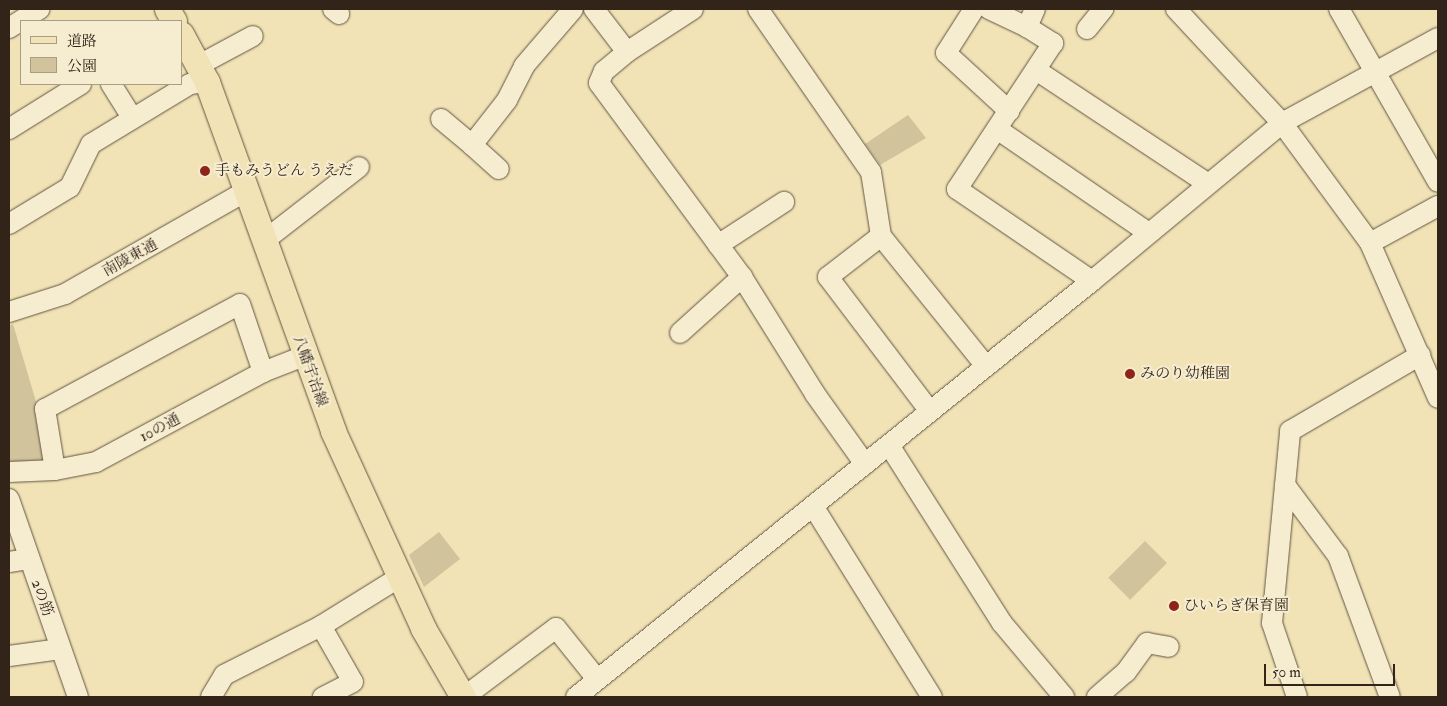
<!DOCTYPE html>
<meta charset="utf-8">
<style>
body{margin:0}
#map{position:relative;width:1447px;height:706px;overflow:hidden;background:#f1e3b6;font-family:"IM FELL Double Pica","Noto Serif JP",serif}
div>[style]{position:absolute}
.green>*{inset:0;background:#d1c39b;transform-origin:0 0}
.roads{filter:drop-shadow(0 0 1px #625441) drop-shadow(0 0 1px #625441)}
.minor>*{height:20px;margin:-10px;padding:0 10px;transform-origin:10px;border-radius:10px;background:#f6edd0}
.major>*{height:25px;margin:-12.5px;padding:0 12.5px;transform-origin:12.5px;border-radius:12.5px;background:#f1e3b6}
.dots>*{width:14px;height:14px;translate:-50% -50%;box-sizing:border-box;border:2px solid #f6edd0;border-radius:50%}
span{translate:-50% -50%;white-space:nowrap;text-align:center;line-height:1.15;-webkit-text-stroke:4px #f6edd0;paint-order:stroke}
.poi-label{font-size:15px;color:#33241a}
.left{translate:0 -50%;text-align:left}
.street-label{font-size:15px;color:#33241a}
.frame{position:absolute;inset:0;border:10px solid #33241a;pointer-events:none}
.legend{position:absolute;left:20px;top:20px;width:162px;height:65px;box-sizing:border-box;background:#f6edd0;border:1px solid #a89d87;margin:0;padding:6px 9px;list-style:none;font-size:15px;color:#33241a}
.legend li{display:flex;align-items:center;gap:10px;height:25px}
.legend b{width:25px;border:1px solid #a89d87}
.scale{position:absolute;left:1264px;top:664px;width:131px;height:22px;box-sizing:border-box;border:2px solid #33241a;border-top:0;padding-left:6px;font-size:15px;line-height:18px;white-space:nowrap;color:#33241a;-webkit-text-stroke:4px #f6edd0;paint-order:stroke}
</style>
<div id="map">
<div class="green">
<i style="clip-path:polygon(908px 115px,926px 138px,880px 165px,865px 144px)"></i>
<i style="clip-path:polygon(13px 324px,37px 405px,44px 459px,36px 464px,9px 465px,9px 326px)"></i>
<i style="clip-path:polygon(439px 532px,460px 559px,424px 587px,409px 555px)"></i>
<i style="left:1145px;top:541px;width:31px;height:52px;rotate:45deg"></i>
</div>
<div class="roads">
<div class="minor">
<i style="left:333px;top:9px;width:8px;rotate:40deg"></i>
<i style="left:594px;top:9px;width:54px;rotate:52.5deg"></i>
<i style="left:693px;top:9px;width:79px;rotate:146.9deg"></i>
<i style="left:627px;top:52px;width:30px;rotate:140deg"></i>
<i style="left:604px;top:71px;width:13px;rotate:113deg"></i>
<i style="left:599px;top:83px;width:241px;rotate:53.6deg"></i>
<i style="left:742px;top:277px;width:138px;rotate:58deg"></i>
<i style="left:815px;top:394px;width:86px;rotate:54.5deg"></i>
<i style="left:758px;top:9px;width:198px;rotate:55.3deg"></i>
<i style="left:871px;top:172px;width:65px;rotate:81.1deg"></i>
<i style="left:881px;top:236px;width:67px;rotate:142.3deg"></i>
<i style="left:828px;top:277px;width:167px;rotate:52.8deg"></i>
<i style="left:974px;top:9px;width:52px;rotate:122.5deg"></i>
<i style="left:946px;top:53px;width:86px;rotate:42.6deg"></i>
<i style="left:989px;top:9px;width:42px;rotate:25.3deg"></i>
<i style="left:1035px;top:9px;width:20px;rotate:114deg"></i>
<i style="left:1027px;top:27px;width:31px;rotate:32deg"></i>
<i style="left:1053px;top:43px;width:175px;rotate:123.3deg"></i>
<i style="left:957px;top:189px;width:163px;rotate:34.3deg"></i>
<i style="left:1176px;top:9px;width:156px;rotate:47.1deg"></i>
<i style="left:1282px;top:123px;width:149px;rotate:53.7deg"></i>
<i style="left:1370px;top:243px;width:169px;rotate:66.3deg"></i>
<i style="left:1339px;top:9px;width:199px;rotate:60.2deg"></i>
<i style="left:9px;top:28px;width:36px;rotate:-32deg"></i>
<i style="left:1087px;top:29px;width:26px;rotate:-51deg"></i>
<i style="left:199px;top:65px;width:61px;rotate:-28.2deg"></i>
<i style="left:1036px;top:70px;width:206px;rotate:33.5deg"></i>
<i style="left:111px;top:84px;width:39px;rotate:58deg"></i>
<i style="left:441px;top:119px;width:40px;rotate:40deg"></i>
<i style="left:472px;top:145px;width:57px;rotate:-52.1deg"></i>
<i style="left:507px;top:100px;width:38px;rotate:-63deg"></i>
<i style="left:524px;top:66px;width:75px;rotate:-49.3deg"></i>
<i style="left:9px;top:129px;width:85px;rotate:-32deg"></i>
<i style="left:997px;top:129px;width:184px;rotate:34.4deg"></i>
<i style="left:472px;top:145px;width:36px;rotate:42deg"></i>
<i style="left:9px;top:224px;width:71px;rotate:-31.2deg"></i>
<i style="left:70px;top:187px;width:48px;rotate:-64deg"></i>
<i style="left:91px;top:144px;width:116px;rotate:-31.2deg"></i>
<i style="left:190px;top:84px;width:17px;rotate:-7deg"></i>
<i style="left:881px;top:236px;width:166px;rotate:51.1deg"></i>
<i style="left:265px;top:240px;width:119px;rotate:-37.8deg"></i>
<i style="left:1370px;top:243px;width:77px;rotate:-28.6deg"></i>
<i style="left:718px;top:245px;width:79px;rotate:-33.1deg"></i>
<i style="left:9px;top:312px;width:59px;rotate:-17.8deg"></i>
<i style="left:65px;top:294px;width:208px;rotate:-29.6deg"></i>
<i style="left:680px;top:333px;width:84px;rotate:-42.1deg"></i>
<i style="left:889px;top:445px;width:211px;rotate:57.6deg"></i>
<i style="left:1002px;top:623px;width:97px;rotate:50deg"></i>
<i style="left:55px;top:470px;width:62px;rotate:-99.3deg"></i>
<i style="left:45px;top:409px;width:221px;rotate:-28.3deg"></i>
<i style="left:240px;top:304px;width:72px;rotate:71.3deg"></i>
<i style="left:9px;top:472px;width:46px;rotate:-2.5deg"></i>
<i style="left:55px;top:470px;width:42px;rotate:-11deg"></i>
<i style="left:96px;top:462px;width:190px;rotate:-28.3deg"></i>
<i style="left:263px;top:372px;width:44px;rotate:-21.3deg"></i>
<i style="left:1285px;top:485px;width:89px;rotate:53.3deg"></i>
<i style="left:1338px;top:556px;width:150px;rotate:69.8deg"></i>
<i style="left:9px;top:499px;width:210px;rotate:70.8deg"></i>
<i style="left:813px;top:506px;width:225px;rotate:58.1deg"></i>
<i style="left:9px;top:562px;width:19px;rotate:-9deg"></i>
<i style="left:321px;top:626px;width:64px;rotate:60.3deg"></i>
<i style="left:353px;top:682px;width:34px;rotate:153deg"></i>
<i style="left:9px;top:656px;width:52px;rotate:-7.7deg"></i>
<i style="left:211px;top:697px;width:26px;rotate:-59deg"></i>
<i style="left:224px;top:675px;width:109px;rotate:-26.8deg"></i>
<i style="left:321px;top:626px;width:91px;rotate:-31.9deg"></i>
<i style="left:464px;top:697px;width:115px;rotate:-36.9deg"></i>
<i style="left:556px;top:628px;width:65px;rotate:51.2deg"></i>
<i style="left:576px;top:697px;width:663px;rotate:-38.88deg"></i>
<i style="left:1092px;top:281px;width:247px;rotate:-39.7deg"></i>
<i style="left:1282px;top:123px;width:178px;rotate:-28.6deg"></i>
<i style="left:1097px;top:697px;width:38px;rotate:-41deg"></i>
<i style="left:1126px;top:672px;width:36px;rotate:-54deg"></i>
<i style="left:1147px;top:643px;width:22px;rotate:10deg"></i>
<i style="left:1297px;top:697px;width:78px;rotate:-108.7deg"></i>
<i style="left:1272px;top:623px;width:193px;rotate:-84.6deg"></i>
<i style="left:1290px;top:431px;width:151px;rotate:-30.3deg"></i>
</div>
<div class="major">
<i style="left:167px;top:9px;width:14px;rotate:60deg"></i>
<i style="left:181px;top:34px;width:55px;rotate:61.6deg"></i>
<i style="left:207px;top:82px;width:371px;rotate:70.1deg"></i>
<i style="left:333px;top:431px;width:217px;rotate:65.4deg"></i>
<i style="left:423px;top:628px;width:80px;rotate:59.9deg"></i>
</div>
</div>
<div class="dots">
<i style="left:205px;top:171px;background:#8f2418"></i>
<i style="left:1130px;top:374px;background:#8f2418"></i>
<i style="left:1174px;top:606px;background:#8f2418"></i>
</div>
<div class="poi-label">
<span class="left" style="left:215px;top:171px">手もみうどん うえだ</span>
<span class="left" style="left:1140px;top:374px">みのり幼稚園</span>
<span class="left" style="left:1184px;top:606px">ひいらぎ保育園</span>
</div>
<div class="street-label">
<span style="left:130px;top:258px;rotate:-29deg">南陵東通</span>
<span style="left:310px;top:371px;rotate:70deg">八幡宇治線</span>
<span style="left:160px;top:428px;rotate:-28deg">10の通</span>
<span style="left:42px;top:598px;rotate:70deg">2の筋</span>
</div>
<div class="frame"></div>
<ul class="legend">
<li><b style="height:6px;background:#f1e3b6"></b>道路</li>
<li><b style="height:14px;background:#d1c39b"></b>公園</li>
</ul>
<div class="scale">50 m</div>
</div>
